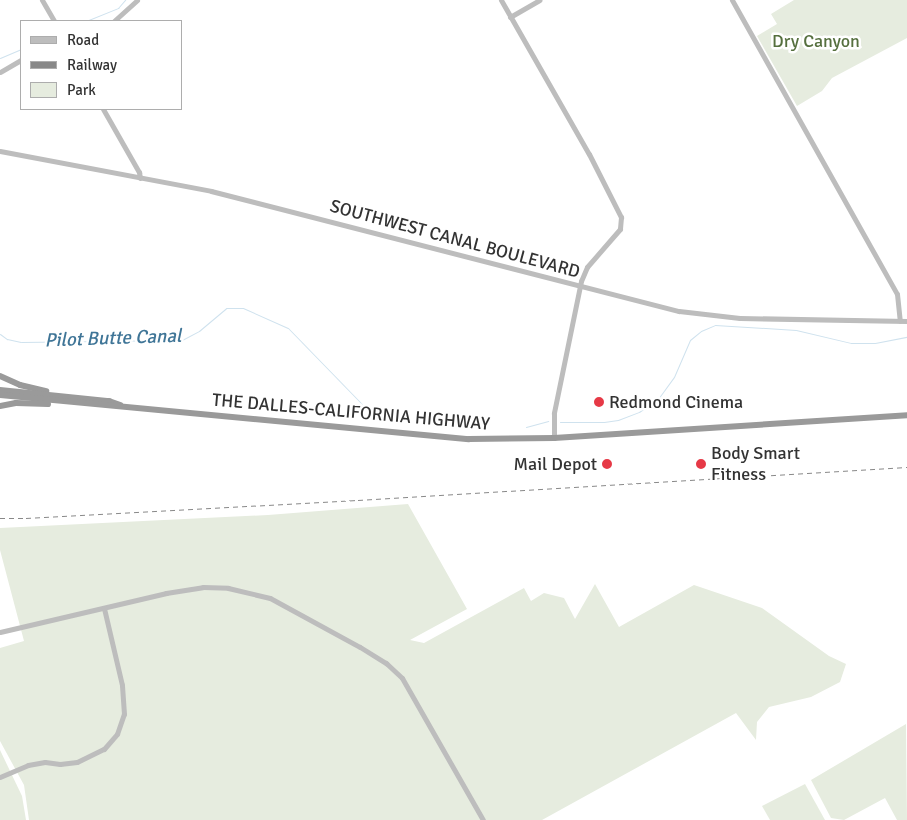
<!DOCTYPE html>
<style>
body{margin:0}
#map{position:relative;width:907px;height:820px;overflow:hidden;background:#fff;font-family:Signika,sans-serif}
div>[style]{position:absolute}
.green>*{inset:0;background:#e6ecdf}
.stream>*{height:1px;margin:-0.5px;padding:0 0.5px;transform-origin:0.5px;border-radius:0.5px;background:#cfe2ee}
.secondary>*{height:5px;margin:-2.5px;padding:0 2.5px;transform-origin:2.5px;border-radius:2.5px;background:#bdbdbd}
.highway>*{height:6px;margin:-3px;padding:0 3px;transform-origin:3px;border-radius:3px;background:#9a9a9a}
.rail>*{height:1px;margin-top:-0.5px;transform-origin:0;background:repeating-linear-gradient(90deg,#888 0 5px,transparent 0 9px)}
.dots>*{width:14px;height:14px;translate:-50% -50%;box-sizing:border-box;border:2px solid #fff;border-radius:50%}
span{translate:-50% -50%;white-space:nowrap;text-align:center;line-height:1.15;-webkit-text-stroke:5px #fff;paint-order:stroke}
.park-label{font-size:18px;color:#56703f}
.street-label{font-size:18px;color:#333}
.poi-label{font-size:18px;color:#333}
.left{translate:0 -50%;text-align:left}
.right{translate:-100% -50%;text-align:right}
.water-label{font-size:19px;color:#3f7597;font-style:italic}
.legend{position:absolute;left:20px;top:20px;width:162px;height:90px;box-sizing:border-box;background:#fff;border:1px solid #adadad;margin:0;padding:6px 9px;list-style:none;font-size:15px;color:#333}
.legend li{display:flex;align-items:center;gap:10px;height:25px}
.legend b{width:25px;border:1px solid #adadad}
</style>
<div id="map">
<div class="green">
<i style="clip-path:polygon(794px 0,907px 0,907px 38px,832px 78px,822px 91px,797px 106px,757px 36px,777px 24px,771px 14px)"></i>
<i style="clip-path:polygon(408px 504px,467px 609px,410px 640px,424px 643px,524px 588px,531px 601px,544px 593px,564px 598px,575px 619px,595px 584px,619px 627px,694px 585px,762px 608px,829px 656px,846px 664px,840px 682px,811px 697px,769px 707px,757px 722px,756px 740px,736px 713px,542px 820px,29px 820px,24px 785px,0 741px,0 648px,24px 641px,0 550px,0 528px,268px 515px)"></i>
<i style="clip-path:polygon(906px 724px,907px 820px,897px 820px,885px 798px,844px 820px,831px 818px,811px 780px)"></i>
<i style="clip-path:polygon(0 750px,22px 796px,26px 820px,0 820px)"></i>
<i style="clip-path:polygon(805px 784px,825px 820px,770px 820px,762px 806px)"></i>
</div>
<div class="stream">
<i style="left:86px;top:21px;width:35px;rotate:-22deg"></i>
<i style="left:118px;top:8px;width:11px;rotate:-49deg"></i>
<i style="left:0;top:58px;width:23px;rotate:-23deg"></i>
<i style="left:0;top:334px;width:9px;rotate:36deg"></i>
<i style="left:7px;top:339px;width:14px;rotate:12deg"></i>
<i style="left:21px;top:342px;width:161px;rotate:-0.7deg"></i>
<i style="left:182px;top:340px;width:19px;rotate:-28deg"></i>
<i style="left:199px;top:331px;width:35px;rotate:-40deg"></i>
<i style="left:226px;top:308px;width:17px"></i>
<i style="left:243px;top:308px;width:49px;rotate:24deg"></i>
<i style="left:288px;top:328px;width:106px;rotate:45.8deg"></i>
<i style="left:560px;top:422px;width:44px"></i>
<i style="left:604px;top:422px;width:14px;rotate:-8deg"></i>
<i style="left:618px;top:420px;width:22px;rotate:-21deg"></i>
<i style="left:639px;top:412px;width:23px;rotate:-34deg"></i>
<i style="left:658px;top:399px;width:27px;rotate:-54deg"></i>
<i style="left:674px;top:377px;width:40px;rotate:-66.6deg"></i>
<i style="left:690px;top:340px;width:14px;rotate:-39deg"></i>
<i style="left:701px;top:331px;width:15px;rotate:-23deg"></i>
<i style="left:715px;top:325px;width:81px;rotate:3.5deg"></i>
<i style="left:796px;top:330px;width:57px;rotate:13.3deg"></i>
<i style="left:851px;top:343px;width:24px"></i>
<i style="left:875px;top:343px;width:33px;rotate:-11deg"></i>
<i style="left:526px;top:427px;width:23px;rotate:-15deg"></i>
</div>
<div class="secondary">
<i style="left:42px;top:0;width:24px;rotate:60deg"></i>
<i style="left:501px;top:0;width:177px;rotate:60.3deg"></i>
<i style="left:589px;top:154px;width:71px;rotate:63.1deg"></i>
<i style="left:621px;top:217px;width:12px;rotate:95deg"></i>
<i style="left:620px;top:229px;width:50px;rotate:131deg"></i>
<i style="left:587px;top:267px;width:15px;rotate:113deg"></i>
<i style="left:581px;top:281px;width:135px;rotate:101.6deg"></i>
<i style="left:554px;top:413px;width:25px;rotate:90deg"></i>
<i style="left:732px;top:0;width:337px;rotate:60.7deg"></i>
<i style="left:897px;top:294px;width:27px;rotate:84deg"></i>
<i style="left:510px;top:17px;width:34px;rotate:-30deg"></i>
<i style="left:114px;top:21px;width:31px;rotate:-42deg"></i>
<i style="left:0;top:72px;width:24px;rotate:-30deg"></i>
<i style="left:103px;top:109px;width:73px;rotate:60.3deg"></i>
<i style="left:139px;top:172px;width:6px;rotate:81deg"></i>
<i style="left:0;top:151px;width:215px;rotate:10.7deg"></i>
<i style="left:211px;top:191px;width:483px;rotate:14.4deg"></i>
<i style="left:679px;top:311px;width:61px;rotate:6.5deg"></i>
<i style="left:740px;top:318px;width:167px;rotate:1deg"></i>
<i style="left:0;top:632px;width:171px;rotate:-13.2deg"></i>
<i style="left:166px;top:593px;width:37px;rotate:-9deg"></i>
<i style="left:203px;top:587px;width:25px;rotate:2deg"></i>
<i style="left:228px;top:588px;width:43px;rotate:13.4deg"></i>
<i style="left:270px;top:598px;width:102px;rotate:28.6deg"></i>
<i style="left:360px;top:647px;width:31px;rotate:32deg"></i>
<i style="left:386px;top:663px;width:22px;rotate:43deg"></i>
<i style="left:402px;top:678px;width:163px;rotate:60.3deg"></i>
<i style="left:0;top:777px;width:30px;rotate:-23deg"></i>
<i style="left:28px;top:765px;width:17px;rotate:-10deg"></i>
<i style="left:45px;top:762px;width:15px;rotate:8deg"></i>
<i style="left:60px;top:764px;width:17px;rotate:-7deg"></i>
<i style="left:77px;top:762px;width:30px;rotate:-26deg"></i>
<i style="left:104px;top:749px;width:20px;rotate:-49deg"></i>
<i style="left:117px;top:734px;width:21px;rotate:-71deg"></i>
<i style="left:124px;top:714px;width:29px;rotate:-94deg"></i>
<i style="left:122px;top:685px;width:79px;rotate:-103.2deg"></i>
</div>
<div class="highway">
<i style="left:0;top:376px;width:22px;rotate:24deg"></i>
<i style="left:20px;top:385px;width:27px;rotate:13deg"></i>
<i style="left:0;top:390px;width:110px;rotate:5.8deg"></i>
<i style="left:109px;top:401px;width:12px;rotate:20deg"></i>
<i style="left:0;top:395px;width:471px;rotate:5.4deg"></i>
<i style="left:469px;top:439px;width:85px;rotate:-0.7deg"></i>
<i style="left:554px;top:438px;width:354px;rotate:-3.7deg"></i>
<i style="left:0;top:406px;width:16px;rotate:-11deg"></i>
<i style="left:16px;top:403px;width:32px;rotate:2deg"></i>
</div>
<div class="rail">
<i style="left:0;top:518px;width:26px"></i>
<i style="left:26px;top:518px;width:332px;rotate:-3.1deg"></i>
<i style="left:358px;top:500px;width:550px;rotate:-3.44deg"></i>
</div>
<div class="dots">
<i style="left:599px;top:402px;background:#e63946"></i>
<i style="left:607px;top:464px;background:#e63946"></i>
<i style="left:701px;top:464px;background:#e63946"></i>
</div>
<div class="park-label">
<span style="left:816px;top:41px">Dry Canyon</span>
</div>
<div class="street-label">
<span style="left:455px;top:239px;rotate:15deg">SOUTHWEST CANAL BOULEVARD</span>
<span style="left:351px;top:412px;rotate:5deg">THE DALLES-CALIFORNIA HIGHWAY</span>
</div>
<div class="poi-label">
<span class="left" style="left:609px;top:402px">Redmond Cinema</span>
<span class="left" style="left:711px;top:464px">Body Smart<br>Fitness</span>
<span class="right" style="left:597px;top:464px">Mail Depot</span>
</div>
<div class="water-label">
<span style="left:113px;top:339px;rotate:-2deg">Pilot Butte Canal</span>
</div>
<ul class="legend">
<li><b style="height:6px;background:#bdbdbd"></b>Road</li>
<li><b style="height:6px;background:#888"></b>Railway</li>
<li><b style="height:14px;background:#e6ecdf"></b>Park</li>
</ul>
</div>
